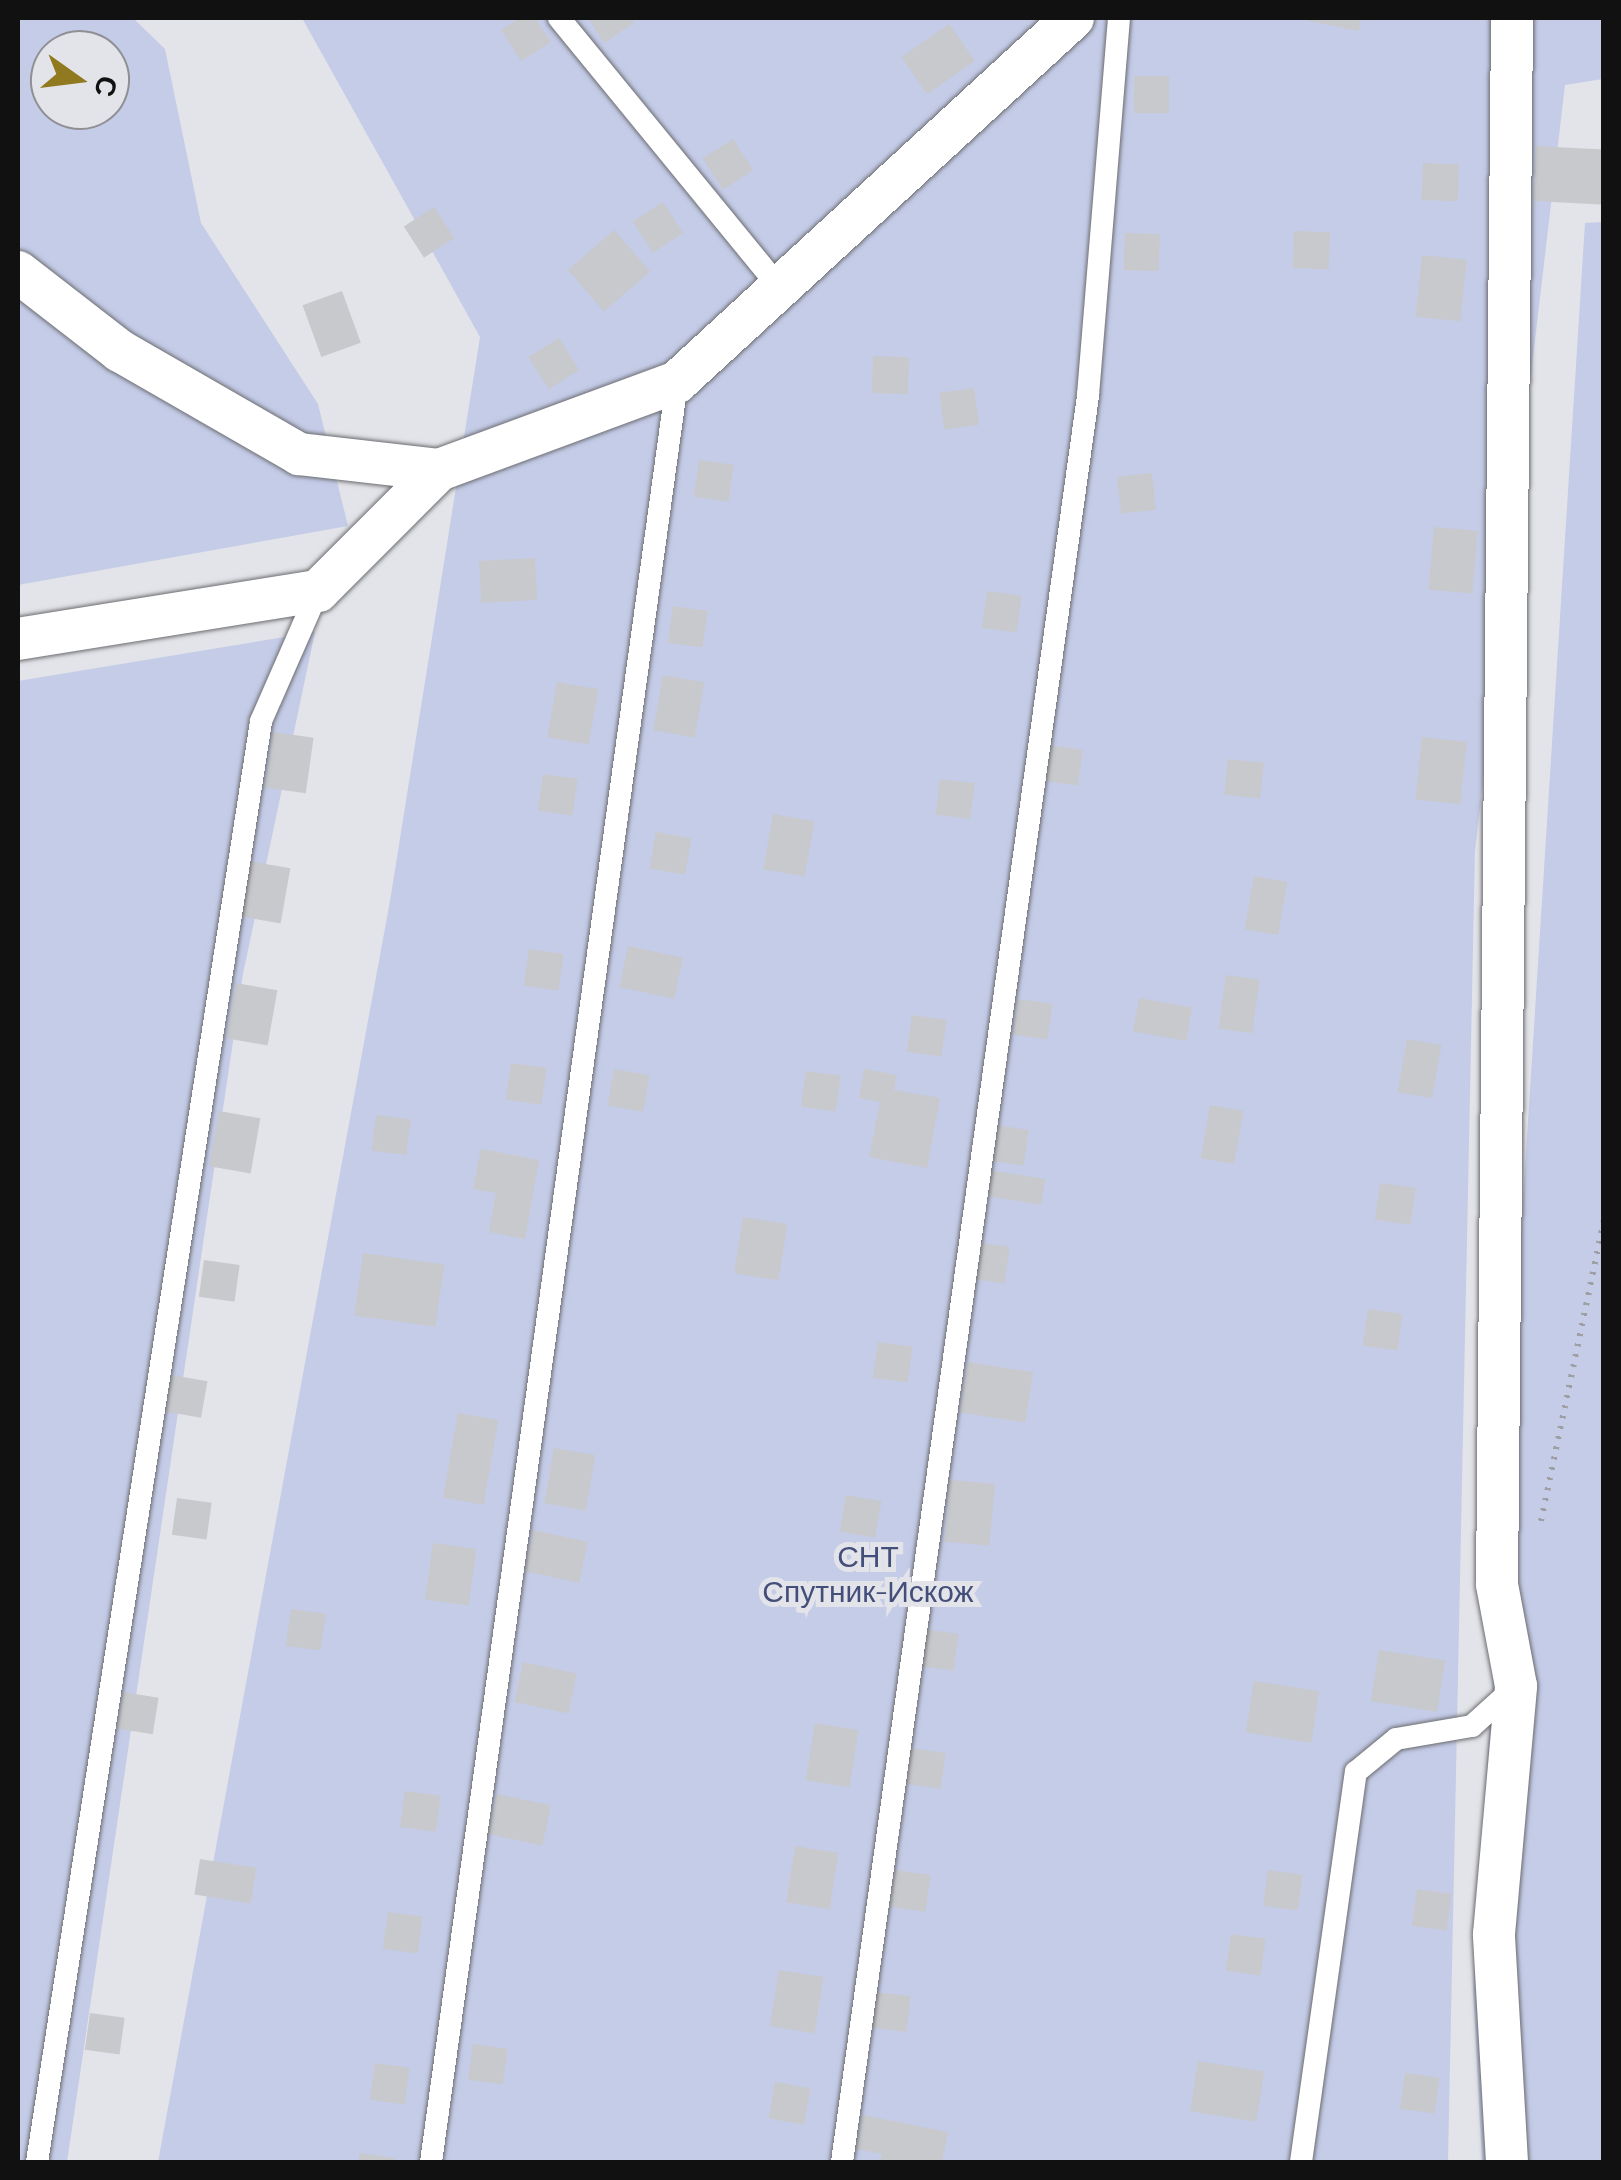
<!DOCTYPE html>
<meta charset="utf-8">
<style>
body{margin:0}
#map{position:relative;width:1621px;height:2180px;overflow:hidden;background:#e3e4e9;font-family:Barlow,sans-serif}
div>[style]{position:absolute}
.green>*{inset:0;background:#c5cce8}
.building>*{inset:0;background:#c8c9cd;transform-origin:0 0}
.path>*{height:6px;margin-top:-3px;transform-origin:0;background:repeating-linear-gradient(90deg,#9e9fa3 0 2.5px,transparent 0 10.5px)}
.roads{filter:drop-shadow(0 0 2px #6c6d71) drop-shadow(0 0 2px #6c6d71)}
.service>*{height:22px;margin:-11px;padding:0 11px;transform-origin:11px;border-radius:11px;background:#fff}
.minor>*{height:42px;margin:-21px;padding:0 21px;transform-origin:21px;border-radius:21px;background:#fff}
span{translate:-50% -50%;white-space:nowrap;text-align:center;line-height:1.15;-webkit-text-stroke:10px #e3e4e9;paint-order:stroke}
.park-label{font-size:30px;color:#444e7b}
.frame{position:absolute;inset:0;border:20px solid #111112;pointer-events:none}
.north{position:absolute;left:30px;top:30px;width:100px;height:100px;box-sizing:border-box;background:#e3e4e9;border:2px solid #8f9093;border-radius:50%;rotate:104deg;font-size:28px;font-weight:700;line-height:40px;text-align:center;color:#111112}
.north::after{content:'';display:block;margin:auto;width:35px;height:45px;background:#90791f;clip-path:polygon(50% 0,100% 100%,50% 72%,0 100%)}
</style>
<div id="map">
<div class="green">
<i style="clip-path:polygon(evenodd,18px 18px,133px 18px,165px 49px,201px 223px,318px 404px,348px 526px,18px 585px,18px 18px,50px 50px,110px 50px,110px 110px,50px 110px,50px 50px)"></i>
<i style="clip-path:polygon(302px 18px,1603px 18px,1603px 79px,1565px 85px,1475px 851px,1448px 2162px,158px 2162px,390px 901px,480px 337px)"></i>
<i style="clip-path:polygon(1603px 222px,1603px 2162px,1482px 2162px,1473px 1988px,1585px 223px)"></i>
<i style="clip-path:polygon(315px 632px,243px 974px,67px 2162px,18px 2162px,18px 681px)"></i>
</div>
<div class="building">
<i style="clip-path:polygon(520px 18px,535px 18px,551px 42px,521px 61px,501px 30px)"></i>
<i style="clip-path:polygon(588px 18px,630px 18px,634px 23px,604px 43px)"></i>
<i style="clip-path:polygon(1309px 18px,1361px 18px,1359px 31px,1308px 21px)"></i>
<i style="left:949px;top:24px;width:45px;height:58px;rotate:55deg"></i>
<i style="left:1134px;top:76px;width:35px;height:37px"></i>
<i style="left:733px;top:139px;width:37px;height:36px;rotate:57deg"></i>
<i style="left:1536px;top:146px;width:68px;height:55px;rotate:3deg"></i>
<i style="left:1423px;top:163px;width:36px;height:37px;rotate:2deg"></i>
<i style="left:663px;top:202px;width:37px;height:36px;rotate:57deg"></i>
<i style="left:434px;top:207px;width:37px;height:36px;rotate:57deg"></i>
<i style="left:614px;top:230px;width:55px;height:61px;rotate:49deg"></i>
<i style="left:1294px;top:231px;width:36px;height:37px;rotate:2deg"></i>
<i style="left:1125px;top:233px;width:35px;height:37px;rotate:2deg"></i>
<i style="left:1422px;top:255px;width:45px;height:62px;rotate:6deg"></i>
<i style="left:342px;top:291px;width:55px;height:42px;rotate:70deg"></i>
<i style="left:559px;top:338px;width:38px;height:36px;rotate:58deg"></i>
<i style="left:873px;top:356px;width:36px;height:37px;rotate:2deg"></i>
<i style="left:974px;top:388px;width:37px;height:35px;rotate:82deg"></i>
<i style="left:699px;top:460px;width:35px;height:37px;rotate:8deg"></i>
<i style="left:1152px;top:473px;width:37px;height:35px;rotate:84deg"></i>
<i style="left:1434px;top:527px;width:44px;height:63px;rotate:5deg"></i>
<i style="left:535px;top:558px;width:42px;height:56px;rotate:87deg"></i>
<i style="left:987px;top:591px;width:35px;height:37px;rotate:8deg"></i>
<i style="left:673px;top:606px;width:35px;height:37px;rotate:8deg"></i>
<i style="left:663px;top:675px;width:42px;height:56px;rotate:10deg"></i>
<i style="left:557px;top:682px;width:42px;height:56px;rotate:10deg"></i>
<i style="left:273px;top:732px;width:41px;height:56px;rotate:8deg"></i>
<i style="left:1422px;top:737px;width:45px;height:63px;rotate:6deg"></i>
<i style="left:1048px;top:745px;width:35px;height:36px;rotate:8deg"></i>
<i style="left:1228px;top:759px;width:36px;height:36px;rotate:6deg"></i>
<i style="left:543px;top:774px;width:35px;height:37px;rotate:8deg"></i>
<i style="left:940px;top:779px;width:35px;height:36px;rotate:7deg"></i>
<i style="left:773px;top:814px;width:42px;height:56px;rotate:10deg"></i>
<i style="left:656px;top:832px;width:36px;height:37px;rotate:10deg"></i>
<i style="left:249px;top:861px;width:42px;height:56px;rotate:10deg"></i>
<i style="left:1254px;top:876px;width:34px;height:54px;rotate:10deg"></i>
<i style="left:628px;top:946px;width:56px;height:42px;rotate:12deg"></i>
<i style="left:529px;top:949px;width:35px;height:37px;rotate:8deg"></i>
<i style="left:1226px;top:975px;width:34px;height:54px;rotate:8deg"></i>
<i style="left:236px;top:983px;width:42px;height:56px;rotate:10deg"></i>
<i style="left:1139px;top:998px;width:54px;height:34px;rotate:10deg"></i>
<i style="left:1018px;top:999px;width:35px;height:36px;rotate:8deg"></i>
<i style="left:912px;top:1015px;width:35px;height:37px;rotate:8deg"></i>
<i style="left:1407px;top:1039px;width:35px;height:54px;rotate:10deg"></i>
<i style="left:511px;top:1063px;width:36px;height:37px;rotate:8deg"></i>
<i style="left:614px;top:1069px;width:36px;height:37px;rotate:10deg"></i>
<i style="clip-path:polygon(864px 1069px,897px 1075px,894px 1090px,940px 1098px,927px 1168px,869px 1157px,880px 1102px,859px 1098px)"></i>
<i style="left:806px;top:1071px;width:35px;height:36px;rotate:8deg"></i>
<i style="left:1210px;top:1105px;width:34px;height:54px;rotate:10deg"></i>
<i style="left:219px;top:1111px;width:42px;height:56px;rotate:10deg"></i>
<i style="left:376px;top:1115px;width:35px;height:36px;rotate:7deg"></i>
<i style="left:994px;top:1125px;width:35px;height:36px;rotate:8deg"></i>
<i style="clip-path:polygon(481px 1149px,539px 1160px,525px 1239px,489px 1232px,496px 1193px,473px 1189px)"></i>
<i style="left:982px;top:1169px;width:64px;height:26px;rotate:9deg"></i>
<i style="left:1380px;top:1183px;width:36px;height:37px;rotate:8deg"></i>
<i style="left:743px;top:1217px;width:45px;height:57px;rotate:9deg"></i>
<i style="left:975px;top:1242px;width:35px;height:37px;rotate:8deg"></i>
<i style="left:363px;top:1253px;width:82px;height:63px;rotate:8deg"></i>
<i style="left:204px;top:1260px;width:36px;height:37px;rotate:8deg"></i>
<i style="left:1368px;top:1309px;width:35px;height:37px;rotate:8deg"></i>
<i style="left:878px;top:1342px;width:35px;height:36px;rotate:8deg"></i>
<i style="left:968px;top:1362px;width:66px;height:51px;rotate:9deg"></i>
<i style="left:172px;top:1375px;width:36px;height:37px;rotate:10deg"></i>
<i style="left:458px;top:1413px;width:41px;height:86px;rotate:10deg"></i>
<i style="left:554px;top:1448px;width:42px;height:56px;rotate:10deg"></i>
<i style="left:950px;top:1480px;width:45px;height:62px;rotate:5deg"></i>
<i style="left:846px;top:1495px;width:36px;height:37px;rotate:10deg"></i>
<i style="left:177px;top:1498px;width:35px;height:37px;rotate:8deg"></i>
<i style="left:533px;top:1530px;width:56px;height:42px;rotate:12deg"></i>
<i style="left:433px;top:1543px;width:44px;height:57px;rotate:8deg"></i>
<i style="left:291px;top:1609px;width:35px;height:37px;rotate:8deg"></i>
<i style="left:923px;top:1629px;width:36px;height:37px;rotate:8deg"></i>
<i style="left:1379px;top:1650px;width:67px;height:52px;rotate:9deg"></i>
<i style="left:523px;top:1662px;width:55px;height:41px;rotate:12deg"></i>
<i style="left:1254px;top:1681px;width:66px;height:52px;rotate:9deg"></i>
<i style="left:123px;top:1692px;width:36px;height:37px;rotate:9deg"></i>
<i style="left:815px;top:1723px;width:44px;height:58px;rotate:9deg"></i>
<i style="left:910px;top:1748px;width:36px;height:36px;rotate:8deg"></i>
<i style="left:405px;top:1791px;width:36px;height:36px;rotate:8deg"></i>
<i style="left:497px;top:1794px;width:55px;height:41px;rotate:12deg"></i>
<i style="left:795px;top:1846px;width:44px;height:57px;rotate:9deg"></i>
<i style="left:200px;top:1859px;width:57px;height:36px;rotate:9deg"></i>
<i style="left:895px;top:1870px;width:36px;height:37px;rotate:8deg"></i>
<i style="left:1268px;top:1870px;width:35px;height:36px;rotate:8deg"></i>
<i style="left:1417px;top:1889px;width:35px;height:37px;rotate:8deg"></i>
<i style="left:388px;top:1912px;width:35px;height:37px;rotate:8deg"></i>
<i style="left:1231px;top:1934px;width:35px;height:37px;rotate:8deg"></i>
<i style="left:779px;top:1970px;width:45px;height:57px;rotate:9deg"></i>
<i style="left:876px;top:1992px;width:35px;height:36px;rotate:7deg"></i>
<i style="left:90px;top:2013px;width:35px;height:37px;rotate:8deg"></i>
<i style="left:473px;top:2044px;width:35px;height:36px;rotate:8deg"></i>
<i style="left:1198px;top:2061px;width:67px;height:51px;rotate:9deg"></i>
<i style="left:375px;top:2063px;width:35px;height:37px;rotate:8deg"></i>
<i style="left:1405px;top:2073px;width:35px;height:36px;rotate:8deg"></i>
<i style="left:775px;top:2082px;width:36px;height:37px;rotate:10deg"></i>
<i style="clip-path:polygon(862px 2115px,948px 2132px,942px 2162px,880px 2162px,882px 2154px,856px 2149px)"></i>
<i style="clip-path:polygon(360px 2153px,395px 2158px,394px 2162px,358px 2162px)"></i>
</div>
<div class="path">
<i style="left:1541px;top:1521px;width:309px;rotate:-78.2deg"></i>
</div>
<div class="roads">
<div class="service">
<i style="left:559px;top:18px;width:343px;rotate:50.7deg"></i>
<i style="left:37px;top:2162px;width:1458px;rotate:-81.16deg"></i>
<i style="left:261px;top:721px;width:142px;rotate:-66.3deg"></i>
<i style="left:431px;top:2162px;width:1797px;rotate:-82.13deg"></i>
<i style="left:842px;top:2162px;width:1784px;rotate:-82.07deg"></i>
<i style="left:1088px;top:395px;width:378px;rotate:-85.3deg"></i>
<i style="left:1301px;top:2162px;width:394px;rotate:-82deg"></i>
<i style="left:1356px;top:1772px;width:52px;rotate:-39.5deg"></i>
<i style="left:1396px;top:1739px;width:77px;rotate:-9.7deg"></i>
<i style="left:1472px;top:1726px;width:57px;rotate:-42.1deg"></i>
</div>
<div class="minor">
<i style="left:18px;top:272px;width:129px;rotate:37.8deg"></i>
<i style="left:120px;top:351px;width:207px;rotate:29.9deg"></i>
<i style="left:299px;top:454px;width:141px;rotate:6.5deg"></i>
<i style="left:18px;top:639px;width:304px;rotate:-9.1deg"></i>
<i style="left:318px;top:591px;width:171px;rotate:-45deg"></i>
<i style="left:439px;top:470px;width:254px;rotate:-20.3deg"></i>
<i style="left:677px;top:382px;width:538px;rotate:-42.59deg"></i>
<i style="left:1507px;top:2162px;width:228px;rotate:-93.3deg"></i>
<i style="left:1494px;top:1934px;width:249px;rotate:-84.9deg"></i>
<i style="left:1516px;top:1686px;width:104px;rotate:-100.6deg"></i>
<i style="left:1497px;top:1584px;width:1566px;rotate:-89.45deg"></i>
</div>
</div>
<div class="park-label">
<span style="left:868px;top:1572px">СНТ<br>Спутник-Искож</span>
</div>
<div class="frame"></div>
<div class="north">С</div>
</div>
